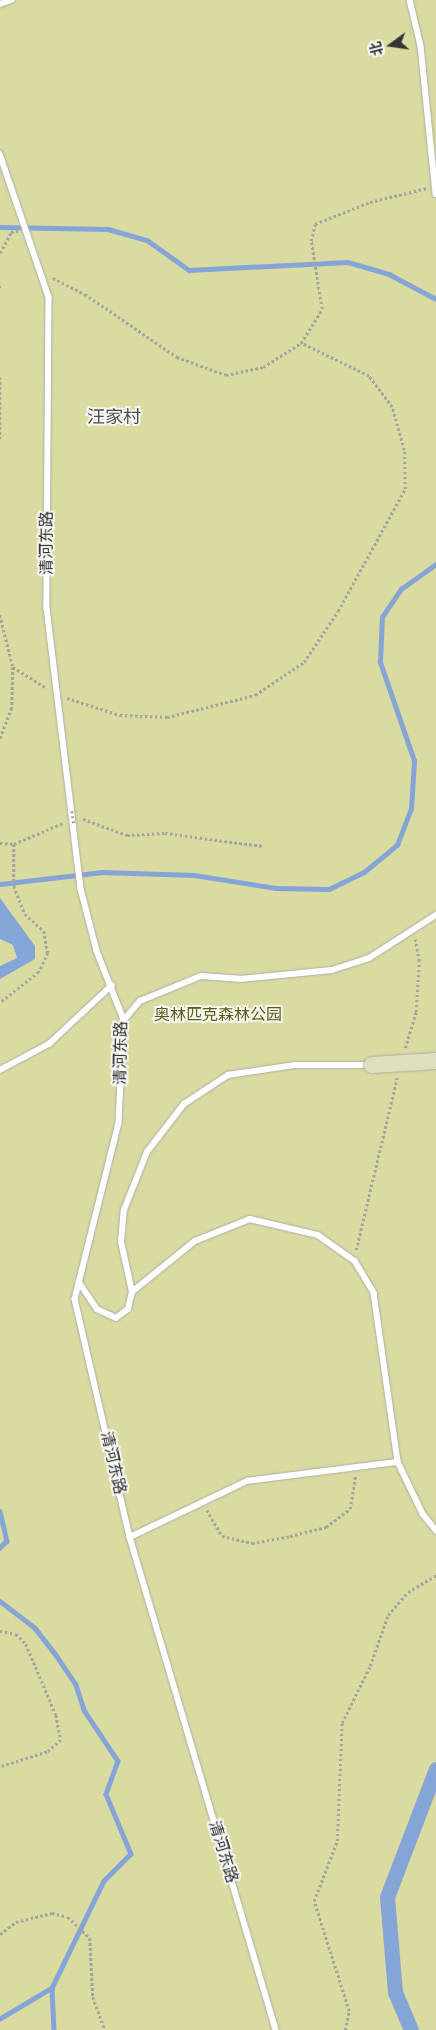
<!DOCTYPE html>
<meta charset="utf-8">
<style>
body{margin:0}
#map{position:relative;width:436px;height:2030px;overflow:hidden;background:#e9e9e6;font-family:Cabin,"Noto Sans SC",sans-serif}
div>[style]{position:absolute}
.green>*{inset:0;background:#dadba0;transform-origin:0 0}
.water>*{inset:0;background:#86a5d7}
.stream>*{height:4.5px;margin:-2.25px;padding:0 2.25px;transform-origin:2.25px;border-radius:2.25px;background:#86a5d7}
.canal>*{height:15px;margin:-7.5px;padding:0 7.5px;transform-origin:7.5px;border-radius:7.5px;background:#86a5d7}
.path>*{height:2.5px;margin-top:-1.25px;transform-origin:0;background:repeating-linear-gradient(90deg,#a3a3a1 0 2.5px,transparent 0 5px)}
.roads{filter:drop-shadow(0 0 1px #aeaeab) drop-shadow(0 0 1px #aeaeab)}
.lane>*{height:5.5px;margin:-2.75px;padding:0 2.75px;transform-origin:2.75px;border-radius:2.75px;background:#fff}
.path-bridge>*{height:2.5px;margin-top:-1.25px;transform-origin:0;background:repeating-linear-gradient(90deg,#a3a3a1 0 2.5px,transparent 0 5px)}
.bridges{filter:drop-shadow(0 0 1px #aeaeab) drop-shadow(0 0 1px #aeaeab)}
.secondary-bridge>*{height:16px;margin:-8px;padding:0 8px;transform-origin:8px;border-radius:8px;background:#dfdebe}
span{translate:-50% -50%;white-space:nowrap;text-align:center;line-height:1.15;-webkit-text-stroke:4px #f6f7f3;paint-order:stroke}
.street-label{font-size:16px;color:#343433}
.park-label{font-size:16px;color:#5c5b15}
.neighbourhood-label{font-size:18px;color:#4e4f4c}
.north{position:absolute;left:366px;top:20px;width:50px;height:50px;-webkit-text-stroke:4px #f6f7f3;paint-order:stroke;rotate:256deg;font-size:14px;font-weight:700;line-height:20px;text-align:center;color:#343433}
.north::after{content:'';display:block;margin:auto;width:18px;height:22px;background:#343433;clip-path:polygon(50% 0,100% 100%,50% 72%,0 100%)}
</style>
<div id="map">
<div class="green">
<i style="left:0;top:0;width:436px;height:2030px"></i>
</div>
<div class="water">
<i style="clip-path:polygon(0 898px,35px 946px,35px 959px,0 979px,0 966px,17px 958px,13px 945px,0 939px)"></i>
</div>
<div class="stream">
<i style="left:0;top:227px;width:108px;rotate:1.1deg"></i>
<i style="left:108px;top:229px;width:41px;rotate:15.8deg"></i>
<i style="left:147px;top:240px;width:52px;rotate:35.5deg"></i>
<i style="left:189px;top:270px;width:159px;rotate:-2.9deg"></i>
<i style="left:348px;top:262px;width:43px;rotate:16.3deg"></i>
<i style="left:389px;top:274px;width:53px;rotate:28deg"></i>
<i style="left:0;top:884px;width:103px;rotate:-6.7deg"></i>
<i style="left:102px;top:872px;width:92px;rotate:1.9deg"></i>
<i style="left:194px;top:875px;width:83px;rotate:9deg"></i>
<i style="left:276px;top:888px;width:53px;rotate:1.1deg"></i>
<i style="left:329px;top:889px;width:39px;rotate:-26deg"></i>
<i style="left:364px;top:872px;width:43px;rotate:-39.3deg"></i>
<i style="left:397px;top:845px;width:39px;rotate:-69deg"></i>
<i style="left:411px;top:809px;width:48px;rotate:-86.4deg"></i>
<i style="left:414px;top:761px;width:105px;rotate:-109deg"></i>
<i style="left:380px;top:662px;width:45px;rotate:-87.5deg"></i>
<i style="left:382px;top:617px;width:34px;rotate:-56deg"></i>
<i style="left:401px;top:589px;width:43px;rotate:-35.5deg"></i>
<i style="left:0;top:1511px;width:31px;rotate:77deg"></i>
<i style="left:7px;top:1541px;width:10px;rotate:135deg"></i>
<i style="left:0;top:1601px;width:44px;rotate:37.6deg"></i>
<i style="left:35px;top:1628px;width:34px;rotate:52deg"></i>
<i style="left:56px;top:1655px;width:36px;rotate:56deg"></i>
<i style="left:76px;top:1685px;width:26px;rotate:72deg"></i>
<i style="left:84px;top:1710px;width:61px;rotate:56.3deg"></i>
<i style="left:118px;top:1761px;width:35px;rotate:110deg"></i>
<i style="left:106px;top:1794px;width:65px;rotate:67.4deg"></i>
<i style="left:131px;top:1854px;width:38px;rotate:135deg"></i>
<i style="left:104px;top:1881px;width:119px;rotate:115.9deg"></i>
<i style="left:52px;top:1988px;width:61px;rotate:149.2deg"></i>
<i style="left:52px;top:1988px;width:42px;rotate:87.3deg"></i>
</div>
<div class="canal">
<i style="left:411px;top:2030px;width:41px;rotate:-112.8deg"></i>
<i style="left:395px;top:1992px;width:95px;rotate:-94.8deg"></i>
<i style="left:387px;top:1897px;width:137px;rotate:-69.1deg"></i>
</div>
<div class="path">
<i style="left:0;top:253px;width:24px;rotate:-62deg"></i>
<i style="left:11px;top:232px;width:7px;rotate:-8deg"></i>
<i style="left:53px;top:278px;width:36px;rotate:27deg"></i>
<i style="left:85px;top:294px;width:112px;rotate:34.4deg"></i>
<i style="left:177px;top:357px;width:52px;rotate:20.2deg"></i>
<i style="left:226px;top:375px;width:38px;rotate:-12deg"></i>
<i style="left:263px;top:367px;width:45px;rotate:-32.3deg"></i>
<i style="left:301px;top:343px;width:40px;rotate:-58deg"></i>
<i style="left:322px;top:309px;width:69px;rotate:-99.2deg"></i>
<i style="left:311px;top:241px;width:17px;rotate:-77deg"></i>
<i style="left:315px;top:224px;width:59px;rotate:-21.8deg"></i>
<i style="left:370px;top:202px;width:59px;rotate:-13.8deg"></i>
<i style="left:0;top:286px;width:2px;rotate:90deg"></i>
<i style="left:0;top:377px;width:62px;rotate:90deg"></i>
<i style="left:0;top:615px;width:54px;rotate:76deg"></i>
<i style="left:13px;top:667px;width:41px;rotate:91.4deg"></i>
<i style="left:12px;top:708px;width:33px;rotate:111deg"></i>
<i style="left:13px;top:667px;width:40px;rotate:32deg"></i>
<i style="left:67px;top:698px;width:56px;rotate:17.8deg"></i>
<i style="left:120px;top:715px;width:47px;rotate:2.4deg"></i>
<i style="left:167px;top:717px;width:91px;rotate:-14deg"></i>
<i style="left:255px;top:695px;width:59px;rotate:-34deg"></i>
<i style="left:304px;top:662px;width:61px;rotate:-56.3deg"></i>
<i style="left:338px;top:611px;width:139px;rotate:-61.2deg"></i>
<i style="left:405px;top:489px;width:39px;rotate:-91deg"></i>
<i style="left:404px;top:450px;width:45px;rotate:-105.6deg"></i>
<i style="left:392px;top:407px;width:39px;rotate:-127deg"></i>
<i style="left:369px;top:376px;width:76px;rotate:-154.1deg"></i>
<i style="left:83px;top:819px;width:47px;rotate:20deg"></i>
<i style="left:127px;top:835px;width:38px;rotate:-3deg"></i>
<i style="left:165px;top:833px;width:99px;rotate:7.6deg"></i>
<i style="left:0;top:843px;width:14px;rotate:4deg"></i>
<i style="left:14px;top:844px;width:42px;rotate:90deg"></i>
<i style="left:14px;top:886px;width:30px;rotate:69deg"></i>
<i style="left:25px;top:914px;width:25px;rotate:42deg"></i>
<i style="left:44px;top:931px;width:22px;rotate:80deg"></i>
<i style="left:48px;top:953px;width:21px;rotate:115deg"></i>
<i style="left:39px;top:972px;width:50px;rotate:141.5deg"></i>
<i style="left:14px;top:844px;width:53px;rotate:-23.2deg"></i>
<i style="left:405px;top:1048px;width:38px;rotate:-73deg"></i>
<i style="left:416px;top:1012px;width:51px;rotate:-86.6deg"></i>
<i style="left:419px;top:961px;width:22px;rotate:-100deg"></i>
<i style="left:356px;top:1250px;width:177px;rotate:-76.6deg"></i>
<i style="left:207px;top:1510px;width:30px;rotate:60deg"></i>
<i style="left:222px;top:1536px;width:31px;rotate:13deg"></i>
<i style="left:252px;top:1543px;width:39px;rotate:-10deg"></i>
<i style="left:290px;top:1536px;width:37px;rotate:-14deg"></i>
<i style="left:326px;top:1527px;width:30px;rotate:-37deg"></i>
<i style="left:350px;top:1509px;width:33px;rotate:-81deg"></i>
<i style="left:0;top:1631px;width:16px;rotate:11deg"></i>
<i style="left:16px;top:1634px;width:14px;rotate:45deg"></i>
<i style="left:26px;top:1644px;width:77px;rotate:67.1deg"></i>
<i style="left:56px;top:1715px;width:25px;rotate:79deg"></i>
<i style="left:61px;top:1740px;width:18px;rotate:139deg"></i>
<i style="left:47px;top:1752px;width:49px;rotate:162.3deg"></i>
<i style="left:0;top:1934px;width:20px;rotate:-37deg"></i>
<i style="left:16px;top:1922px;width:37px;rotate:-14deg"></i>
<i style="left:52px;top:1913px;width:16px;rotate:14deg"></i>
<i style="left:68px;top:1917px;width:30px;rotate:44deg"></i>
<i style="left:90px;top:1938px;width:59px;rotate:87.1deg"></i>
<i style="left:93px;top:1997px;width:35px;rotate:70deg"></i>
<i style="left:345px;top:2030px;width:19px;rotate:-78deg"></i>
<i style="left:349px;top:2011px;width:115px;rotate:-107.7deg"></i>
<i style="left:314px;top:1901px;width:64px;rotate:-69deg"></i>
<i style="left:337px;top:1841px;width:118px;rotate:-87.6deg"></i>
<i style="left:342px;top:1723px;width:64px;rotate:-63.8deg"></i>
<i style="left:370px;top:1666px;width:54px;rotate:-70.6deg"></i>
<i style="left:388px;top:1615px;width:30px;rotate:-49deg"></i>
<i style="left:408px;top:1592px;width:33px;rotate:-31deg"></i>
</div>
<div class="roads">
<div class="lane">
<i style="left:410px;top:0;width:47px;rotate:76.6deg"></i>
<i style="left:421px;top:46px;width:149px;rotate:84.2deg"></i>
<i style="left:0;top:4px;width:12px;rotate:-20deg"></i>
<i style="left:0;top:154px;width:151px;rotate:71.1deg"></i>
<i style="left:49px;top:297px;width:311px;rotate:90.4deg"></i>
<i style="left:47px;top:608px;width:283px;rotate:83.1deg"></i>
<i style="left:81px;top:889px;width:64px;rotate:75.5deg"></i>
<i style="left:97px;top:951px;width:74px;rotate:68.6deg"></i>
<i style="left:124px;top:1020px;width:103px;rotate:92.8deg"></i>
<i style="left:119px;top:1123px;width:181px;rotate:104deg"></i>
<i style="left:75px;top:1299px;width:244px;rotate:77deg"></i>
<i style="left:130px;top:1537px;width:514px;rotate:73.5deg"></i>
<i style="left:124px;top:1020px;width:25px;rotate:-50deg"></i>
<i style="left:140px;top:1001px;width:66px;rotate:-22.3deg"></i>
<i style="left:201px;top:976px;width:39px;rotate:4deg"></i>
<i style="left:240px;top:979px;width:92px;rotate:-5.6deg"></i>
<i style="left:332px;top:970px;width:39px;rotate:-18deg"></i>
<i style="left:369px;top:958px;width:80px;rotate:-32.7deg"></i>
<i style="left:0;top:1070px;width:55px;rotate:-28deg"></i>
<i style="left:49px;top:1044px;width:86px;rotate:-43.1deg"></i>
<i style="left:79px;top:1282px;width:32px;rotate:56deg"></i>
<i style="left:97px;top:1309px;width:21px;rotate:25deg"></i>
<i style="left:116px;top:1318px;width:15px;rotate:-37deg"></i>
<i style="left:128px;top:1309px;width:17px;rotate:-77deg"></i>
<i style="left:132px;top:1292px;width:81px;rotate:-39deg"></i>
<i style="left:195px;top:1241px;width:59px;rotate:-21.8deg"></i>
<i style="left:250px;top:1219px;width:70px;rotate:13.2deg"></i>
<i style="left:318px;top:1235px;width:45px;rotate:35.1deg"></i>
<i style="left:355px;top:1261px;width:37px;rotate:59deg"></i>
<i style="left:374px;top:1293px;width:171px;rotate:81.9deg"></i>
<i style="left:398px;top:1462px;width:58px;rotate:64.3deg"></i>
<i style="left:423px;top:1514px;width:21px;rotate:51deg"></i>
<i style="left:132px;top:1292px;width:51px;rotate:-102.4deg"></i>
<i style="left:121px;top:1242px;width:32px;rotate:-85deg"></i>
<i style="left:124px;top:1210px;width:62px;rotate:-68.4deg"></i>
<i style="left:147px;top:1152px;width:61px;rotate:-52.4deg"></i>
<i style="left:184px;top:1104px;width:53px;rotate:-33.4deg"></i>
<i style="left:228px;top:1075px;width:68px;rotate:-8.5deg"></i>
<i style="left:295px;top:1065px;width:75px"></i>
<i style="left:130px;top:1537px;width:130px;rotate:-25.6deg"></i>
<i style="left:247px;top:1481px;width:152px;rotate:-7.2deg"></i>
</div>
</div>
<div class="path-bridge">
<i style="left:72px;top:811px;width:15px;rotate:82deg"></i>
</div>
<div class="bridges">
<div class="secondary-bridge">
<i style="left:372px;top:1065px;width:64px;rotate:-3.6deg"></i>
</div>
</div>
<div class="street-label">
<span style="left:47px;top:543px;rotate:-90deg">清河东路</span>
<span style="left:121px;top:1053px;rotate:-89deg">清河东路</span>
<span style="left:113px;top:1463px;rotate:77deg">清河东路</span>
<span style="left:223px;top:1852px;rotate:73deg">清河东路</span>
</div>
<div class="park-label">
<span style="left:218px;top:1015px">奥林匹克森林公园</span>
</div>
<div class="neighbourhood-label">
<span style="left:114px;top:417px">汪家村</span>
</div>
<div class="north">北</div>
</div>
